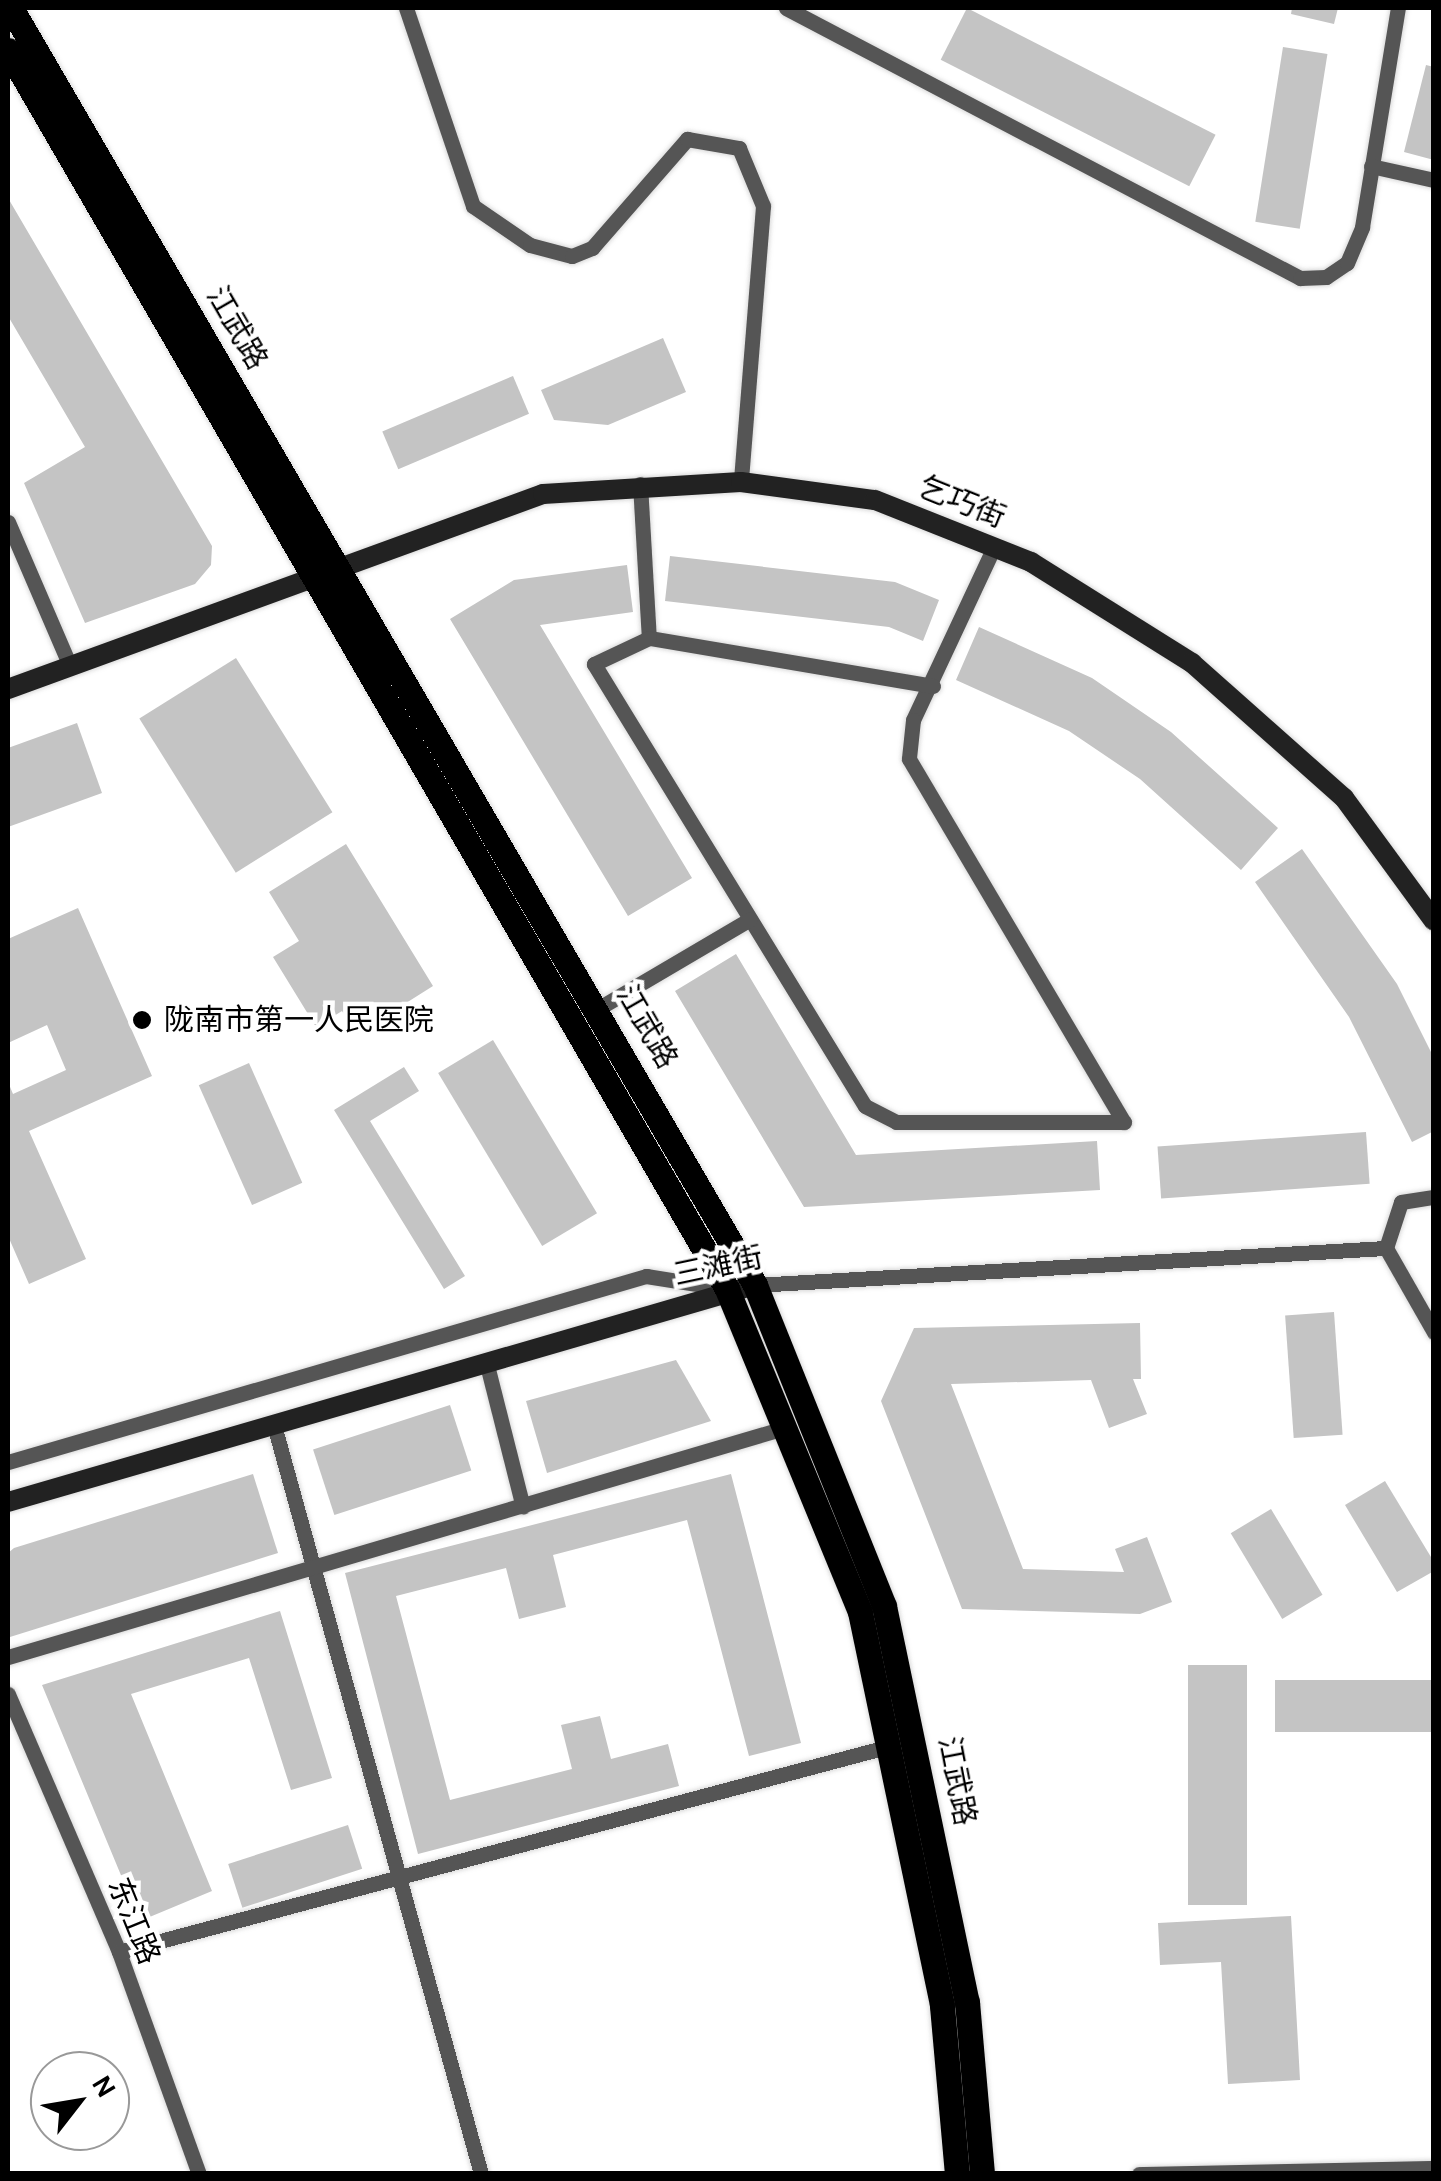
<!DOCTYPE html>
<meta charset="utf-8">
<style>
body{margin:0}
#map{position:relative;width:1441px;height:2181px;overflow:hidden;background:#fff;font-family:Karla,"Noto Sans SC",sans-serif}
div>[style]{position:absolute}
.building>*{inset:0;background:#c4c4c4;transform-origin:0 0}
.roads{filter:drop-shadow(0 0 2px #dbdbdb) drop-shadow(0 0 2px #dbdbdb)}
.street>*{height:15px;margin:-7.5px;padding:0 7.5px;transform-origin:7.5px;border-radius:7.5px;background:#555}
.secondary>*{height:20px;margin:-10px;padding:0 10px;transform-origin:10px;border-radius:10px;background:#222}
.primary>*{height:25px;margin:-12.5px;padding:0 12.5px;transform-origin:12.5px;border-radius:12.5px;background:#000}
.dots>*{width:28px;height:28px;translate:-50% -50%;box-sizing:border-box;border:5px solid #fff;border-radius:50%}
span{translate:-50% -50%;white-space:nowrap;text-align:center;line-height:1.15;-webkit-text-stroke:9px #fff;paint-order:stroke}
.street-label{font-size:30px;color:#000}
.poi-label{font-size:30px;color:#000}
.left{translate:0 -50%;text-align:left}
.frame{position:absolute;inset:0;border:10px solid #000;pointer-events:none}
.north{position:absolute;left:30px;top:2051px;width:100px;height:100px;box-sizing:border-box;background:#fff;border:2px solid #999;border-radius:50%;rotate:59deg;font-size:28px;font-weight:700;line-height:40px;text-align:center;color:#000}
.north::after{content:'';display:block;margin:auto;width:35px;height:45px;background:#000;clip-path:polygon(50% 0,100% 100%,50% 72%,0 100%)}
</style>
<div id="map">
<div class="building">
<i style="left:967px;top:8px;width:279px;height:58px;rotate:27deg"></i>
<i style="clip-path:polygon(1292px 8px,1338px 8px,1334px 24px,1291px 14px)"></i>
<i style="left:1283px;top:47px;width:45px;height:177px;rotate:9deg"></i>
<i style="clip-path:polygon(1426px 65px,1434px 67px,1434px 160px,1404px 152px)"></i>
<i style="clip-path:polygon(8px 198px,212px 546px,211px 565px,195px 584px,85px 623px,24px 483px,85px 447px,8px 316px)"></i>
<i style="clip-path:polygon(663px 338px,686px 392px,608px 425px,554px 420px,541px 390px)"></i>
<i style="left:513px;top:376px;width:41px;height:142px;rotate:67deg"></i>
<i style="clip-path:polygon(670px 556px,895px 582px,939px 600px,923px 641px,889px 627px,665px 601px)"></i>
<i style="clip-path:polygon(627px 565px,633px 612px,540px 625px,692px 878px,628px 916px,450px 619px,514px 580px)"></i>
<i style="clip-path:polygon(979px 627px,1092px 678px,1171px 732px,1278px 828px,1241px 870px,1140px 779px,1069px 731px,956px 680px)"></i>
<i style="left:236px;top:658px;width:182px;height:114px;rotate:58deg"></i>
<i style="clip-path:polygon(77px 723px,102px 793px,8px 827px,8px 748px)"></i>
<i style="clip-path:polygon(346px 844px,433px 986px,357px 1034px,342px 1011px,316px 1027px,273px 957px,299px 941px,269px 892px)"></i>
<i style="clip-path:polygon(1302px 849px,1397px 984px,1434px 1058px,1434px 1131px,1412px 1142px,1349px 1017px,1255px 882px)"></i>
<i style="clip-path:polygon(78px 908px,152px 1076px,29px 1131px,86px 1259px,29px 1284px,8px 1236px,8px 1082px,13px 1094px,66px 1070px,47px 1025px,8px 1043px,8px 939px)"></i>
<i style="clip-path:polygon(736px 954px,856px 1155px,1097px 1141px,1100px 1190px,804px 1207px,675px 991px)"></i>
<i style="left:493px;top:1040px;width:202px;height:64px;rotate:59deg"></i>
<i style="left:249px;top:1063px;width:131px;height:55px;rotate:66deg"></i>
<i style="clip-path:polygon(404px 1067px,419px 1091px,370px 1121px,465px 1276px,444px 1289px,334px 1110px)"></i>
<i style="left:1366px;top:1132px;width:52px;height:209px;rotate:86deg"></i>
<i style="left:1334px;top:1312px;width:123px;height:49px;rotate:86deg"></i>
<i style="clip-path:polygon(1140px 1323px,1141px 1379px,1133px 1379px,1147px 1414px,1109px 1428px,1091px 1380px,951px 1384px,1023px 1569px,1124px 1572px,1115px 1549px,1147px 1537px,1172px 1602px,1140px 1614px,962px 1609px,881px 1401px,914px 1328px)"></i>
<i style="clip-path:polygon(676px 1360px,711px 1421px,547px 1473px,526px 1401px)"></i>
<i style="left:450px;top:1405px;width:69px;height:144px;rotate:72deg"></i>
<i style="clip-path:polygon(253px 1474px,278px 1553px,10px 1637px,8px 1553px,14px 1548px)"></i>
<i style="clip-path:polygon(731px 1474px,801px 1743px,749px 1756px,687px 1520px,553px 1555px,566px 1607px,519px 1619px,506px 1568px,396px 1596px,450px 1800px,572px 1769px,561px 1725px,600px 1716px,611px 1759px,668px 1744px,679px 1786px,418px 1854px,345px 1573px)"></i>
<i style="clip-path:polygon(1385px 1481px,1434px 1562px,1434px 1571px,1397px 1592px,1345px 1505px)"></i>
<i style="left:1271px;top:1509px;width:100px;height:47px;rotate:59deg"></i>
<i style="clip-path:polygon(280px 1611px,332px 1778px,291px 1790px,249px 1658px,131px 1694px,212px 1891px,140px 1921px,42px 1685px)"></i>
<i style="left:1188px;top:1665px;width:59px;height:240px"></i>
<i style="left:1275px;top:1680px;width:159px;height:52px"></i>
<i style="left:348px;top:1825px;width:46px;height:126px;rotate:72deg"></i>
<i style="clip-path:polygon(1291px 1916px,1300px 2080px,1228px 2084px,1221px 1962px,1160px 1965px,1158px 1923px)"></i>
</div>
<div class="roads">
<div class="street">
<i style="left:406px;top:8px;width:209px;rotate:71.3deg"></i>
<i style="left:473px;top:206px;width:69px;rotate:34.4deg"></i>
<i style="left:530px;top:245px;width:43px;rotate:14.7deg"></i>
<i style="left:572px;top:256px;width:22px;rotate:-22deg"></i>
<i style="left:592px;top:248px;width:145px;rotate:-48.9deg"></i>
<i style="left:687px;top:139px;width:53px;rotate:9.8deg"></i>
<i style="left:739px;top:148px;width:63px;rotate:67.5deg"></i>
<i style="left:763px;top:206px;width:277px;rotate:94.6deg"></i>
<i style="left:786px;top:8px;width:581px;rotate:27.71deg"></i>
<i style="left:1300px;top:278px;width:26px;rotate:-2deg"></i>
<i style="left:1326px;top:277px;width:25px;rotate:-34deg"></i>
<i style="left:1347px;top:263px;width:39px;rotate:-67deg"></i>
<i style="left:1362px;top:227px;width:222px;rotate:-80.7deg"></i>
<i style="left:1371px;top:166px;width:65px;rotate:12.5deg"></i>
<i style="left:640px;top:484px;width:154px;rotate:86.7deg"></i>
<i style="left:8px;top:522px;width:157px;rotate:66.7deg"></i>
<i style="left:994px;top:547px;width:191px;rotate:115.1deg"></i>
<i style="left:913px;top:720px;width:39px;rotate:96deg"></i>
<i style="left:909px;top:759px;width:422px;rotate:59.4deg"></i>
<i style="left:933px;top:686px;width:288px;rotate:-170.4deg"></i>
<i style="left:649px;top:638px;width:61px;rotate:154.7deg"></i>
<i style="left:594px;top:664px;width:518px;rotate:58.49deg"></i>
<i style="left:865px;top:1106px;width:35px;rotate:27deg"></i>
<i style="left:896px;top:1122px;width:228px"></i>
<i style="left:599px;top:1008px;width:175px;rotate:-30.5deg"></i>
<i style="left:1386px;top:1248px;width:97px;rotate:60.3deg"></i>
<i style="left:755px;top:1285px;width:632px;rotate:-3.36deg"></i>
<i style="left:1386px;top:1248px;width:48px;rotate:-71.9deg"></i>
<i style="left:1401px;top:1202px;width:33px;rotate:-9deg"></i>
<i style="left:487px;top:1365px;width:146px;rotate:75.8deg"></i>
<i style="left:274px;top:1425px;width:777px;rotate:74.55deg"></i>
<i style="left:8px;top:1462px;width:665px;rotate:-16.25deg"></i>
<i style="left:646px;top:1276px;width:82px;rotate:9.1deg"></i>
<i style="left:8px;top:1657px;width:809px;rotate:-16.44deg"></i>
<i style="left:8px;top:1694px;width:281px;rotate:66.7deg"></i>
<i style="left:119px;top:1952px;width:236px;rotate:70.2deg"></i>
<i style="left:119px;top:1952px;width:798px;rotate:-14.96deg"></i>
<i style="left:1139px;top:2174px;width:295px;rotate:-1.2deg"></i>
</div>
<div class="secondary">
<i style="left:8px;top:689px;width:569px;rotate:-20.03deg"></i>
<i style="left:543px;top:494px;width:198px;rotate:-3.5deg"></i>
<i style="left:741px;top:482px;width:135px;rotate:7.7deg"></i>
<i style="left:875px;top:500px;width:168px;rotate:21.7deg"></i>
<i style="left:1031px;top:562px;width:190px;rotate:32.1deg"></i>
<i style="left:1192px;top:663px;width:203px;rotate:41.6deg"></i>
<i style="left:1344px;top:798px;width:152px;rotate:53.8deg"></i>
<i style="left:8px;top:1502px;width:778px;rotate:-16.2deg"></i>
</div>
<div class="primary">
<i style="left:11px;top:8px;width:1478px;rotate:59.77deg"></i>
<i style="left:755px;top:1285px;width:346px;rotate:68.1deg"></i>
<i style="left:884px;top:1606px;width:405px;rotate:78.2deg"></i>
<i style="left:967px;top:2002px;width:173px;rotate:85deg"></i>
<i style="left:8px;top:50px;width:1433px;rotate:59.87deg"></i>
<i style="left:727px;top:1289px;width:349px;rotate:67.6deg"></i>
<i style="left:860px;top:1612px;width:402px;rotate:78.2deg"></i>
<i style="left:942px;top:2006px;width:169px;rotate:84.9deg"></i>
</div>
</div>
<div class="dots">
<i style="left:142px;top:1020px;background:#000"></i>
</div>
<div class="street-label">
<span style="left:237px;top:328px;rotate:60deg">江武路</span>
<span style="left:962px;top:502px;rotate:22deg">乞巧街</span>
<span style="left:647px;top:1027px;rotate:60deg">江武路</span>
<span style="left:718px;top:1266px;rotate:-12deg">三滩街</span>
<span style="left:957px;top:1781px;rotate:79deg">江武路</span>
<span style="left:134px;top:1921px;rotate:68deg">东江路</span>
</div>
<div class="poi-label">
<span class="left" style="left:164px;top:1020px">陇南市第一人民医院</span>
</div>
<div class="frame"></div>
<div class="north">N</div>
</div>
